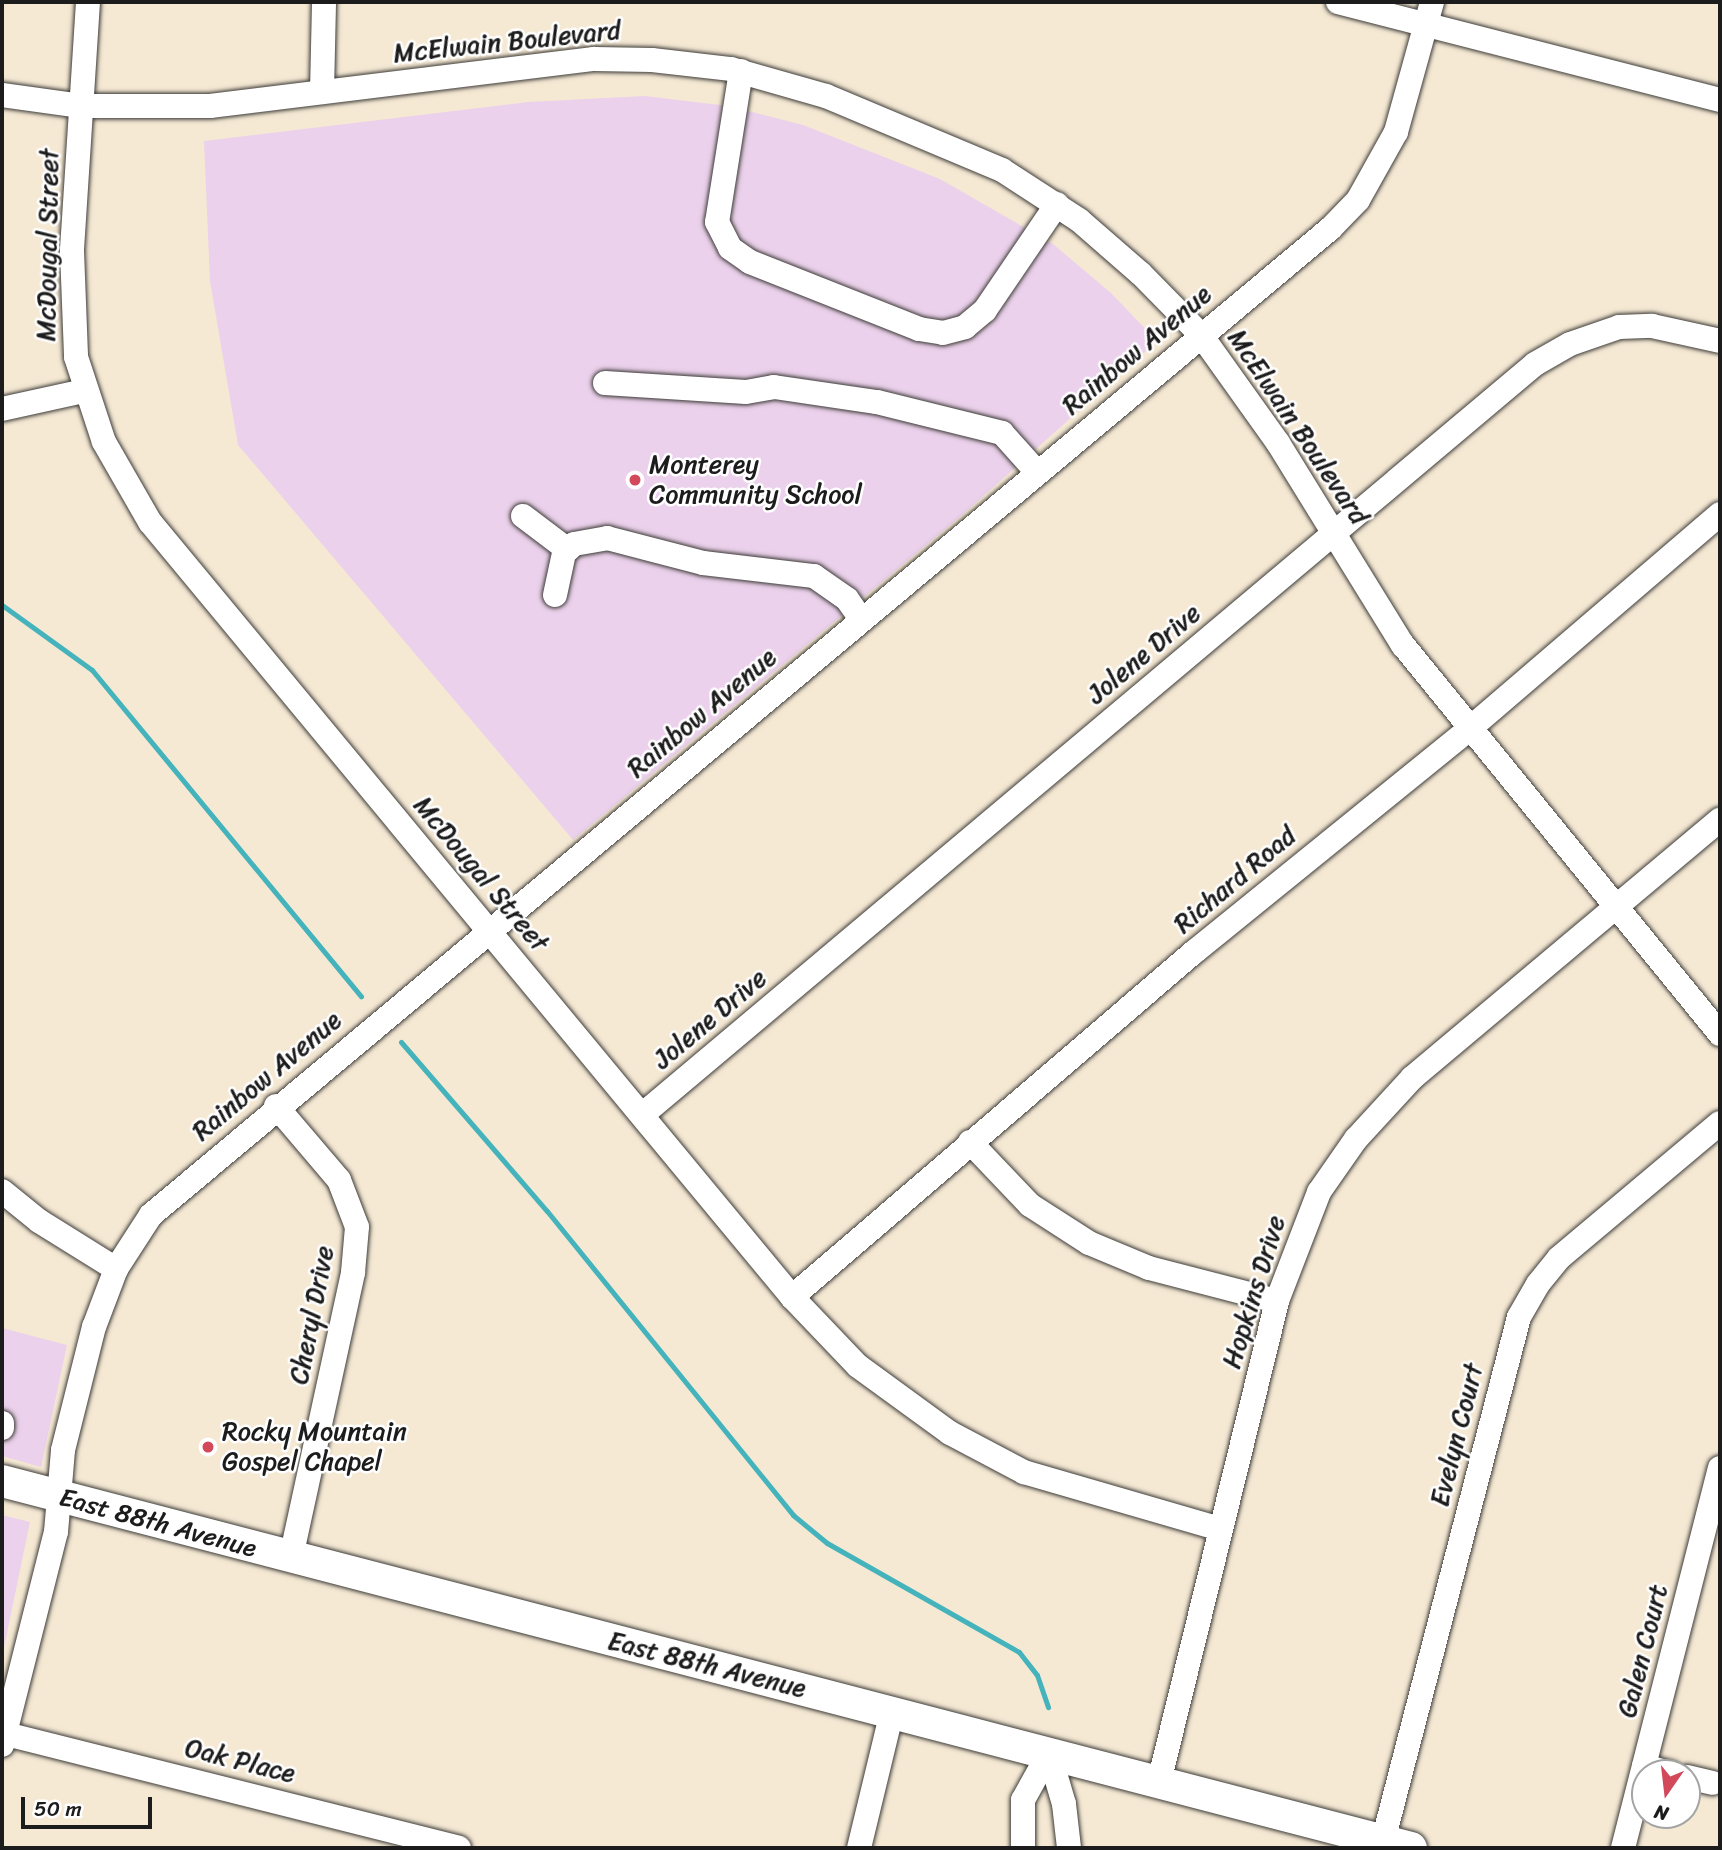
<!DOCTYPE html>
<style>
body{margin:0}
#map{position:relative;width:1722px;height:1850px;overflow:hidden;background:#f5e9d4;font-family:Sriracha,sans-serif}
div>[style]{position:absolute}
.built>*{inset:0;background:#ebd1eb}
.stream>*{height:5px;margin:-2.5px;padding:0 2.5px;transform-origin:2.5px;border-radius:2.5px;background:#44b3bc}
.roads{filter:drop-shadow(0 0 2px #3d3b38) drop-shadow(0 0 2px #3d3b38)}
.minor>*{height:24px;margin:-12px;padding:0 12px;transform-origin:12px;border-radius:12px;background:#fff}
.major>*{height:32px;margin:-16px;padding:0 16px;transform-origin:16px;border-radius:16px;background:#fff}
.dots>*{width:19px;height:19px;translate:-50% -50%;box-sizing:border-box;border:4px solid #fff;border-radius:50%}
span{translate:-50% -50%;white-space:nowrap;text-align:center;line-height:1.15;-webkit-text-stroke:5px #fff;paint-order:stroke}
.street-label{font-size:26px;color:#1c1c1c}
.poi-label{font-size:26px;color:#1c1c1c}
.left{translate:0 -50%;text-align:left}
.frame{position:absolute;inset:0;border:4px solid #1c1c1c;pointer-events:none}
.north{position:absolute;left:1631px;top:1759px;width:70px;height:70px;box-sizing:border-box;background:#fff;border:2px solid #a4a4a4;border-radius:50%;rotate:194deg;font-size:19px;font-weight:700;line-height:28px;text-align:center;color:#1c1c1c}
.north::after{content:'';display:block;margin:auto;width:24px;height:32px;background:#d1495b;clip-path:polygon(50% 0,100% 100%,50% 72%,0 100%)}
.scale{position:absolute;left:21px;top:1797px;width:131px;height:32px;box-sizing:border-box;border:4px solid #1c1c1c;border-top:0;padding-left:9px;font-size:21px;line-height:24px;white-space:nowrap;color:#1c1c1c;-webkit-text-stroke:5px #fff;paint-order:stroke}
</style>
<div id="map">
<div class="built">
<i style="clip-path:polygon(645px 96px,728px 106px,803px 125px,940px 179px,1053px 244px,1111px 293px,1157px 341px,962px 515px,573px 840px,238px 445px,210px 281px,204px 141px,528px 102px)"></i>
<i style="clip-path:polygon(2px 1328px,67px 1345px,41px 1467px,2px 1456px)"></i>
<i style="clip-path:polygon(2px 1515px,30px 1522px,2px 1657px)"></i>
</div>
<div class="stream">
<i style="left:2px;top:605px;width:111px;rotate:35.8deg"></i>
<i style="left:92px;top:670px;width:423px;rotate:50.5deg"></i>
<i style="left:401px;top:1042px;width:223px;rotate:49.2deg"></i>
<i style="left:547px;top:1211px;width:391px;rotate:51deg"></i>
<i style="left:793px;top:1515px;width:44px;rotate:39.5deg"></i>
<i style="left:827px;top:1543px;width:221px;rotate:29.6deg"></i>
<i style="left:1019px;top:1652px;width:29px;rotate:52deg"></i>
<i style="left:1037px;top:1675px;width:34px;rotate:71deg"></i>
</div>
<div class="roads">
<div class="minor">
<i style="left:88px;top:2px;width:250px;rotate:93.7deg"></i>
<i style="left:72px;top:251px;width:106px;rotate:87.8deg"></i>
<i style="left:76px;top:357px;width:89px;rotate:71.8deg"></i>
<i style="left:104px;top:442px;width:92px;rotate:60.1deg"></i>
<i style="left:150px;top:522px;width:1006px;rotate:50.36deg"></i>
<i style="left:792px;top:1297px;width:95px;rotate:46.3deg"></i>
<i style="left:858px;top:1366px;width:114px;rotate:36.1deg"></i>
<i style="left:950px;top:1433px;width:84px;rotate:27.8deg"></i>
<i style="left:1024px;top:1472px;width:204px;rotate:16.2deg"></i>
<i style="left:1338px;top:2px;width:394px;rotate:14.4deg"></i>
<i style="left:741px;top:71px;width:153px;rotate:99deg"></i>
<i style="left:717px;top:222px;width:29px;rotate:63deg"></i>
<i style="left:730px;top:248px;width:24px;rotate:35deg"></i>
<i style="left:750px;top:262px;width:182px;rotate:21.6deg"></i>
<i style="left:919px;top:329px;width:24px;rotate:9deg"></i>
<i style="left:943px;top:333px;width:23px;rotate:-15deg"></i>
<i style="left:965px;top:327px;width:26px;rotate:-40deg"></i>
<i style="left:985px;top:310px;width:128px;rotate:-55.8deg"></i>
<i style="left:322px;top:92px;width:90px;rotate:-88.7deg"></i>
<i style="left:2px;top:95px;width:80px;rotate:7.9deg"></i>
<i style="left:81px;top:106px;width:129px"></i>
<i style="left:210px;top:106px;width:387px;rotate:-7deg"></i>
<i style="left:594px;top:59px;width:58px;rotate:1deg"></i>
<i style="left:652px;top:60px;width:80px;rotate:6.5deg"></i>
<i style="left:731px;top:69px;width:99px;rotate:15.9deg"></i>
<i style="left:826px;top:96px;width:191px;rotate:22.8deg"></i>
<i style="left:1002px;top:170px;width:92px;rotate:33deg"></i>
<i style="left:1079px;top:220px;width:82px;rotate:41.1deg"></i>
<i style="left:1141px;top:274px;width:86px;rotate:45.5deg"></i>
<i style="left:1201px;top:335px;width:133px;rotate:54.5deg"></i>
<i style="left:1278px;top:443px;width:238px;rotate:58.3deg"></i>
<i style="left:1403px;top:645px;width:502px;rotate:50.82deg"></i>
<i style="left:605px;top:383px;width:141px;rotate:3.7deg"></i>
<i style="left:746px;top:392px;width:28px;rotate:-10deg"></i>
<i style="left:774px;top:387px;width:104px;rotate:8.3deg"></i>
<i style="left:877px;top:402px;width:129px;rotate:13.9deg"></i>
<i style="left:1002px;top:433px;width:52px;rotate:48.1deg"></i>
<i style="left:2px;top:409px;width:84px;rotate:-12.4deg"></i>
<i style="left:523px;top:516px;width:56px;rotate:37.1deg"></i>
<i style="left:555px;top:595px;width:43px;rotate:-77.9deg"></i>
<i style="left:564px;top:553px;width:13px;rotate:-42deg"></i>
<i style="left:574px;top:544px;width:34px;rotate:-10deg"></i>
<i style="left:607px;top:538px;width:99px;rotate:14.6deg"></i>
<i style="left:703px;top:563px;width:112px;rotate:6.7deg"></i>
<i style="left:814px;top:576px;width:40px;rotate:34.9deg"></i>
<i style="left:847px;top:599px;width:24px;rotate:55deg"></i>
<i style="left:276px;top:1106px;width:97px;rotate:49.6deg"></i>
<i style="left:339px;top:1180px;width:50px;rotate:69deg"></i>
<i style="left:357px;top:1227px;width:46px;rotate:95deg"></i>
<i style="left:353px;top:1273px;width:292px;rotate:102.3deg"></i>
<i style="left:642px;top:1115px;width:1167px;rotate:-40.06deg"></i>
<i style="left:1535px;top:364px;width:40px;rotate:-29.7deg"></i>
<i style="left:1570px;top:344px;width:52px;rotate:-19.1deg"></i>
<i style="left:1619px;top:327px;width:33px;rotate:-2deg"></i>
<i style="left:1652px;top:326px;width:70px;rotate:12.4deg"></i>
<i style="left:970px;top:1142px;width:87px;rotate:46.4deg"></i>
<i style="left:1030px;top:1205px;width:70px;rotate:32.8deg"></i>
<i style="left:1089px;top:1243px;width:65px;rotate:22.6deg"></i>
<i style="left:1149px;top:1268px;width:132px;rotate:14.5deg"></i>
<i style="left:2px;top:1191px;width:48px;rotate:39deg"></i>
<i style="left:39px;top:1221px;width:91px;rotate:31.9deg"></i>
<i style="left:792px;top:1297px;width:530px;rotate:-40.64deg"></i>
<i style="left:1194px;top:952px;width:353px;rotate:-39deg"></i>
<i style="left:1468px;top:730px;width:332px;rotate:-40.6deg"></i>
<i style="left:2px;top:1423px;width:5px;rotate:90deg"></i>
<i style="left:2px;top:1733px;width:471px;rotate:14.1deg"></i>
<i style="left:2px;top:1745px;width:220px;rotate:-75.8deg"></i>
<i style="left:56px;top:1532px;width:82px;rotate:-85.1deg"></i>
<i style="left:63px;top:1450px;width:127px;rotate:-75.9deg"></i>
<i style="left:94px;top:1327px;width:62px;rotate:-69.2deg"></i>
<i style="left:116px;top:1269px;width:64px;rotate:-57.1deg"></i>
<i style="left:151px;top:1215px;width:1537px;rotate:-39.91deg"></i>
<i style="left:1330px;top:229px;width:40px;rotate:-46deg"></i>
<i style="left:1358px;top:200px;width:78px;rotate:-60.8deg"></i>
<i style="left:1396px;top:132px;width:135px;rotate:-74.5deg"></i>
<i style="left:1049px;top:1753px;width:53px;rotate:73.6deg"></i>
<i style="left:1064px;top:1804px;width:44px;rotate:83.5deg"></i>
<i style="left:1644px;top:1766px;width:28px;rotate:15deg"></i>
<i style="left:1687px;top:1777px;width:26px;rotate:13deg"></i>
<i style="left:1159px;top:1782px;width:495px;rotate:-76.2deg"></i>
<i style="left:1277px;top:1301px;width:117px;rotate:-68.9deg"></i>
<i style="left:1319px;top:1192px;width:65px;rotate:-55.1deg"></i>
<i style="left:1356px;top:1139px;width:83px;rotate:-47.4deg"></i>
<i style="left:1412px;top:1078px;width:402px;rotate:-40deg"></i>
<i style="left:1383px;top:1841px;width:541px;rotate:-75.45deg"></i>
<i style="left:1519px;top:1317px;width:38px;rotate:-60deg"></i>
<i style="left:1538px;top:1284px;width:33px;rotate:-51deg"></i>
<i style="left:1559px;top:1258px;width:210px;rotate:-40deg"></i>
<i style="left:859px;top:1848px;width:140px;rotate:-76.4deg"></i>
<i style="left:1023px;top:1848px;width:48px;rotate:-90deg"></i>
<i style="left:1023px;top:1800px;width:54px;rotate:-61deg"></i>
<i style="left:1623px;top:1848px;width:392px;rotate:-75.7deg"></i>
</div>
<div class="major">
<i style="left:2px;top:1481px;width:1456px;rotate:14.6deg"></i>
</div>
</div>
<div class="dots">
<i style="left:635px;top:480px;background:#d1495b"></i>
<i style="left:208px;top:1447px;background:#d1495b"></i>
</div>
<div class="street-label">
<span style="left:507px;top:42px;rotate:-6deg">McElwain Boulevard</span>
<span style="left:48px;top:245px;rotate:-89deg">McDougal Street</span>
<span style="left:1137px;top:350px;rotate:-40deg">Rainbow Avenue</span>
<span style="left:1298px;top:427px;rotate:56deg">McElwain Boulevard</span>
<span style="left:1144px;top:654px;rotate:-40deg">Jolene Drive</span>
<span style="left:702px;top:713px;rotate:-40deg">Rainbow Avenue</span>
<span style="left:481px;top:874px;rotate:50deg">McDougal Street</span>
<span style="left:1235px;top:880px;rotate:-40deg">Richard Road</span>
<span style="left:710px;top:1019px;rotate:-40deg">Jolene Drive</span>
<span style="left:267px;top:1076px;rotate:-40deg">Rainbow Avenue</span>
<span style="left:1254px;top:1292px;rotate:-73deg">Hopkins Drive</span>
<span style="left:312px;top:1315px;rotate:-79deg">Cheryl Drive</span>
<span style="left:1457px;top:1435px;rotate:-76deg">Evelyn Court</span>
<span style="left:158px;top:1523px;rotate:15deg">East 88th Avenue</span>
<span style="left:1643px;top:1651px;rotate:-76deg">Galen Court</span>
<span style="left:707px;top:1665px;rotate:14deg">East 88th Avenue</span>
<span style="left:240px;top:1761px;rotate:14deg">Oak Place</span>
</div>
<div class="poi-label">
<span class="left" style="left:649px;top:480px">Monterey<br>Community School</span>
<span class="left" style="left:222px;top:1447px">Rocky Mountain<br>Gospel Chapel</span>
</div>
<div class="frame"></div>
<div class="north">N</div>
<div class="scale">50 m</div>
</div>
